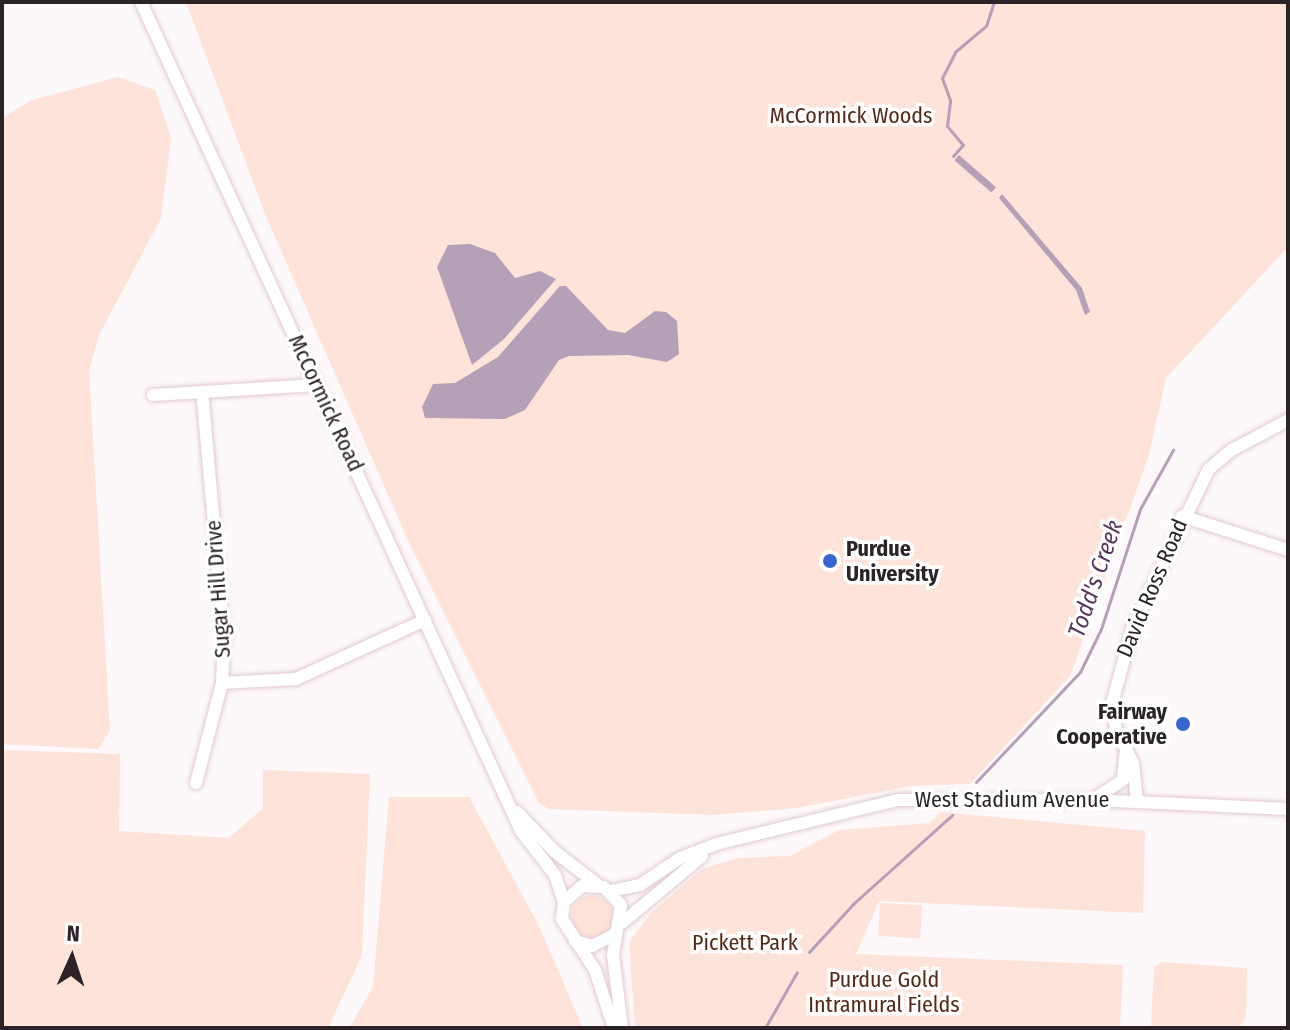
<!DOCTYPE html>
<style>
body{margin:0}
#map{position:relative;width:1290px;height:1030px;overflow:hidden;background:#fdf8f9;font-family:"Fira Sans Condensed",sans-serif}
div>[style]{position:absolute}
.green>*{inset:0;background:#fde3da;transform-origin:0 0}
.round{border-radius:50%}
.water>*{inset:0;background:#b5a0b7;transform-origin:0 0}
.stream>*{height:3px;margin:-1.5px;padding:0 1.5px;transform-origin:1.5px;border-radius:1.5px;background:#b5a0b7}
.roads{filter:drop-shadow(0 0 2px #e1cacf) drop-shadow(0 0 2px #e1cacf)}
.minor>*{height:12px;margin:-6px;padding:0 6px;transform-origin:6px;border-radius:6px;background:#fff}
.dots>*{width:22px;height:22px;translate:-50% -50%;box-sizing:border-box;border:4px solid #fff;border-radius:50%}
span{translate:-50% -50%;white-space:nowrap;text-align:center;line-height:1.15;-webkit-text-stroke:7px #fff;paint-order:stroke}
.park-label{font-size:22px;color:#552917}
.street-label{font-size:22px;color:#2b2325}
.poi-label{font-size:22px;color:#2b2325;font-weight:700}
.left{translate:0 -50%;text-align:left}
.right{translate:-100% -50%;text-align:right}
.water-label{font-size:24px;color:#57365a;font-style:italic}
.frame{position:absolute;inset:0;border:4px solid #2b2325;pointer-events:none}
.north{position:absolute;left:32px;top:918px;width:80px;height:80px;-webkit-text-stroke:6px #fff;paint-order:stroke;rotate:3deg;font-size:22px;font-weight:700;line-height:32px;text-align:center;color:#2b2325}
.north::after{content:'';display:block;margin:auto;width:28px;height:36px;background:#2b2325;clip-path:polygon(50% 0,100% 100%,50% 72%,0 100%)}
</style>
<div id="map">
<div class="green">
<i style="clip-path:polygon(186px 2px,1288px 2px,1288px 247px,1166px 378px,1149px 455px,1070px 676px,970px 784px,911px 786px,797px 808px,712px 815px,549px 809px,539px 803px,410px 545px,265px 214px)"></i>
<i style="clip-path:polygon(118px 77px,155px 90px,171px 138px,161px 218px,99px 335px,89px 371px,110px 731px,98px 749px,2px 744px,2px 118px,32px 100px)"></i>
<i style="clip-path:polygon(2px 750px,120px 754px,119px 831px,229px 838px,263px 808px,263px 770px,370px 774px,362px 955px,328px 1028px,2px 1028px)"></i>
<i style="clip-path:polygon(389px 797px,469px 797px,538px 924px,583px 1028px,349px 1028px,373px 987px)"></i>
<i style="clip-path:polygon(941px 812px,1145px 831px,1143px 913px,879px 901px,856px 954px,1123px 965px,1120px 1028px,635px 1028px,629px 942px,651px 913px,702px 869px,738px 858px,790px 856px,839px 830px,930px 823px)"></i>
<i class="round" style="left:571px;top:895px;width:42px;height:42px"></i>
<i style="left:880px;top:903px;width:42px;height:33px;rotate:3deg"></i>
<i style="clip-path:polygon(1162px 962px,1247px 968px,1246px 1017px,1239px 1028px,1151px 1028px,1154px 967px)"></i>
</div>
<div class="water">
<i style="left:959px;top:155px;width:49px;height:7px;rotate:41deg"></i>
<i style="clip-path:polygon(1002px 194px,1082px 288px,1090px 312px,1085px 315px,1076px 290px,999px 198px)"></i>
<i style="clip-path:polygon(470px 244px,495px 253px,515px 278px,540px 271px,556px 279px,504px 339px,472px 365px,437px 267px,448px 245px)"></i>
<i style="clip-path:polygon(560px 286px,566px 286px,608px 330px,625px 333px,655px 311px,666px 312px,677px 321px,679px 354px,667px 362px,628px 355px,569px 356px,559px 360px,525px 410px,505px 419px,425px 418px,422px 407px,433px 384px,455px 383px,498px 357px)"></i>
</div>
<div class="stream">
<i style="left:953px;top:156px;width:15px;rotate:-48deg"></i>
<i style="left:963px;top:145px;width:25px;rotate:-130deg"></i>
<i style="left:947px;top:126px;width:26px;rotate:-83deg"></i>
<i style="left:950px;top:100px;width:23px;rotate:-110deg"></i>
<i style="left:942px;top:78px;width:30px;rotate:-63deg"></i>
<i style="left:956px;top:51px;width:39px;rotate:-40deg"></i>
<i style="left:986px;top:26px;width:25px;rotate:-72deg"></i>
<i style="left:976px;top:782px;width:151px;rotate:-46.6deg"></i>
<i style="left:1080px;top:672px;width:48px;rotate:-64deg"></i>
<i style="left:1101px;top:629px;width:126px;rotate:-72deg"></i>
<i style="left:1140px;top:509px;width:68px;rotate:-60.8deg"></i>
<i style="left:809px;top:952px;width:67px;rotate:-47.4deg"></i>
<i style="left:854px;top:903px;width:132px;rotate:-41.9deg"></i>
<i style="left:765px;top:1028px;width:64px;rotate:-60.3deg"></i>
</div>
<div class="roads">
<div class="minor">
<i style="left:141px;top:2px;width:912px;rotate:65.37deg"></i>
<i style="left:521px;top:831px;width:56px;rotate:52.3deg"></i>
<i style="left:555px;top:875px;width:28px;rotate:72deg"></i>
<i style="left:153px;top:395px;width:164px;rotate:-3.5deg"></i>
<i style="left:1182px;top:516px;width:111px;rotate:17.8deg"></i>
<i style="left:222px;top:683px;width:74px;rotate:-3.1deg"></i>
<i style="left:296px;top:679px;width:142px;rotate:-24.6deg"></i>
<i style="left:196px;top:783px;width:103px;rotate:-75.4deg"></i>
<i style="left:222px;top:683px;width:46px;rotate:-87.5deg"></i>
<i style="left:224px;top:637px;width:246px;rotate:-95.1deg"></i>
<i style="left:1096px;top:798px;width:32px;rotate:-34deg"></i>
<i style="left:1123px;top:780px;width:24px;rotate:-85deg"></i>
<i style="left:1137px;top:801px;width:37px;rotate:-96deg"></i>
<i style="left:1133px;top:764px;width:39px;rotate:-116deg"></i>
<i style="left:1116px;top:729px;width:25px;rotate:-99deg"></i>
<i style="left:1112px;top:704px;width:81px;rotate:-74.9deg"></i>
<i style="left:1133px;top:626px;width:174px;rotate:-64.2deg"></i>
<i style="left:1209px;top:469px;width:30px;rotate:-40deg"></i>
<i style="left:1232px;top:450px;width:64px;rotate:-28.2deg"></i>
<i style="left:517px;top:812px;width:54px;rotate:46.5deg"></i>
<i style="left:554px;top:851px;width:56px;rotate:37.7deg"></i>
<i style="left:611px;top:891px;width:30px;rotate:-12deg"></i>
<i style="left:640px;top:885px;width:48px;rotate:-34deg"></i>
<i style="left:680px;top:858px;width:39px;rotate:-21deg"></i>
<i style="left:716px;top:844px;width:187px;rotate:-13.6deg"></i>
<i style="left:898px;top:800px;width:193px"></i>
<i style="left:1091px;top:800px;width:197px;rotate:2.6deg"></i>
<i style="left:622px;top:923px;width:104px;rotate:-39.9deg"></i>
<i style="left:575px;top:941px;width:18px;rotate:16deg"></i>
<i style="left:592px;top:946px;width:27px;rotate:-27deg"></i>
<i style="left:614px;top:1028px;width:61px;rotate:-108.1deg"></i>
<i style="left:595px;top:970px;width:61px;rotate:-122.9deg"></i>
<i style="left:562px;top:919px;width:17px;rotate:-83deg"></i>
<i style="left:564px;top:902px;width:24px;rotate:-42deg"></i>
<i style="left:582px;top:886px;width:22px;rotate:3deg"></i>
<i style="left:604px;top:887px;width:25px;rotate:47deg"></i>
<i style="left:621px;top:905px;width:51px;rotate:99.1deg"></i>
<i style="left:613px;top:955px;width:74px;rotate:83deg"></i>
</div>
</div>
<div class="dots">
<i style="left:830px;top:561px;background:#3964d4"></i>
<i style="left:1183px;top:724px;background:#3964d4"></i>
</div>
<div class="park-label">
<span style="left:851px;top:116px">McCormick Woods</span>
<span style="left:745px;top:943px">Pickett Park</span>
<span style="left:884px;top:992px">Purdue Gold<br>Intramural Fields</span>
</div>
<div class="street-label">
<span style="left:326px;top:403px;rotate:65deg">McCormick Road</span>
<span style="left:1152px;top:588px;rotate:-67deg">David Ross Road</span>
<span style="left:218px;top:589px;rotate:-94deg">Sugar Hill Drive</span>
<span style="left:1012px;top:800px">West Stadium Avenue</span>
</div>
<div class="poi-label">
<span class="left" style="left:846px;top:561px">Purdue<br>University</span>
<span class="right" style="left:1167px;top:724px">Fairway<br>Cooperative</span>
</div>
<div class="water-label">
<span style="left:1096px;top:579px;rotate:-71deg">Todd's Creek</span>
</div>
<div class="frame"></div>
<div class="north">N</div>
</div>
